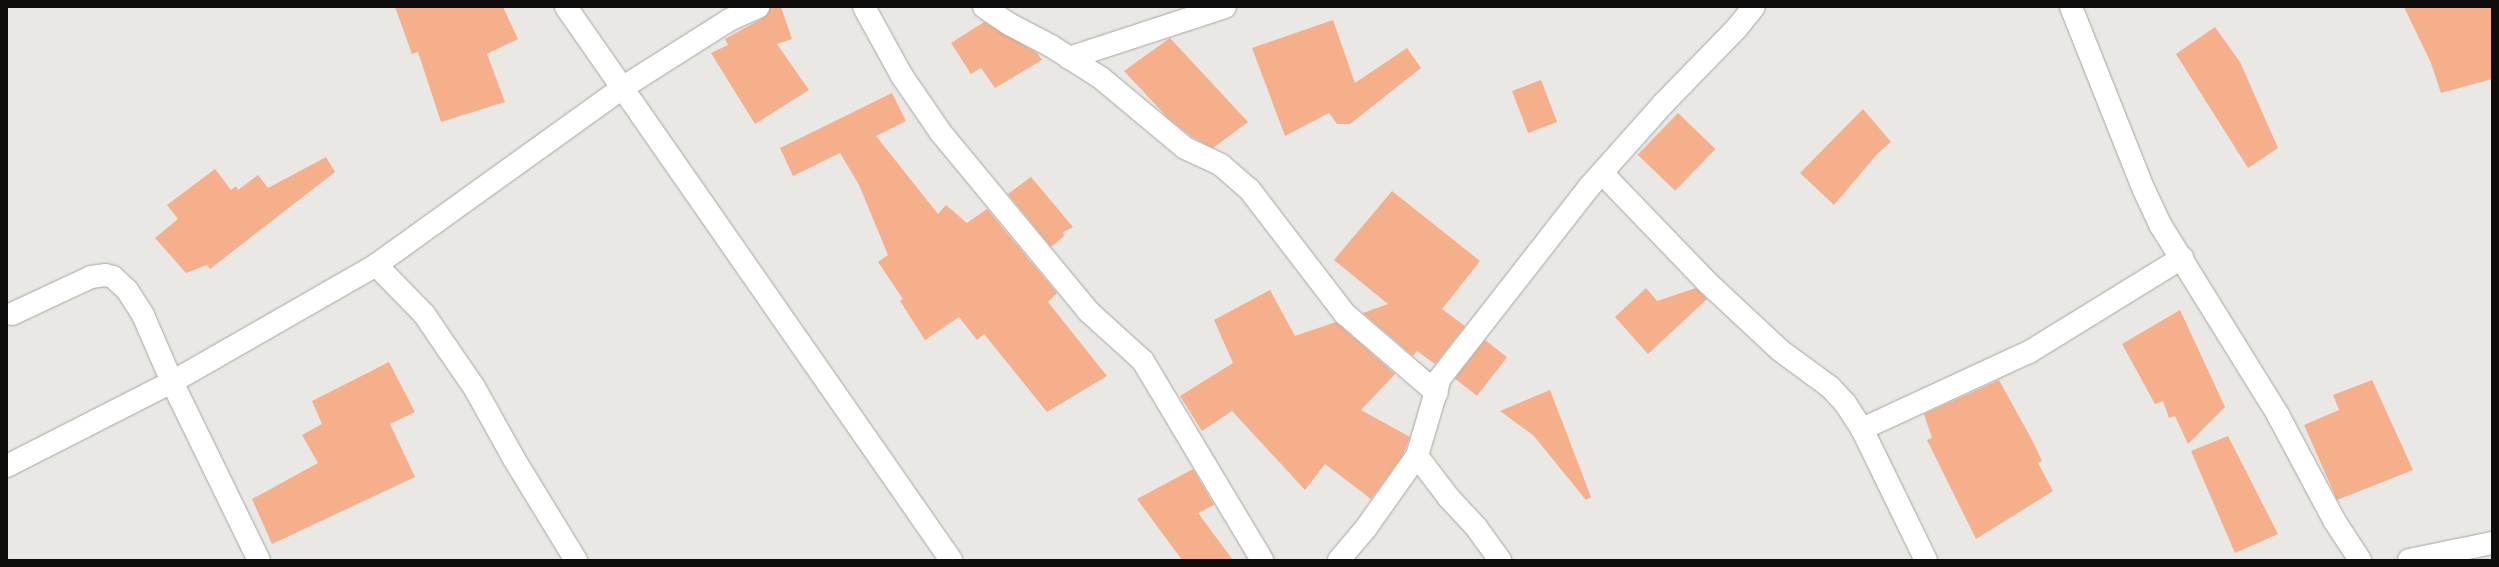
<!DOCTYPE html>
<style>
body{margin:0}
#map{position:relative;width:2499px;height:567px;overflow:hidden;background:#eae8e4;font-family:"Titillium Web",sans-serif}
div>[style]{position:absolute}
.building>*{inset:0;background:#f5af8a;transform-origin:0 0}
.roads{filter:drop-shadow(0 0 1px #a7a5a1) drop-shadow(0 0 1px #a7a5a1)}
.street>*{height:22px;margin:-11px;padding:0 11px;transform-origin:11px;border-radius:11px;background:#fff}
.secondary>*{height:22px;margin:-11px;padding:0 11px;transform-origin:11px;border-radius:11px;background:#fff}
span{translate:-50% -50%;white-space:nowrap;text-align:center;line-height:1.15;-webkit-text-stroke:4px #eae8e4;paint-order:stroke}
.frame{position:absolute;inset:0;border:8px solid #0e0d0c;pointer-events:none}
</style>
<div id="map">
<div class="building">
<i style="clip-path:polygon(395px 7px,503px 7px,518px 39px,487px 54px,505px 102px,441px 122px,418px 52px,412px 54px)"></i>
<i style="clip-path:polygon(770px 7px,781px 7px,792px 39px,777px 44px,809px 90px,755px 124px,711px 53px,728px 45px,725px 39px,763px 18px,768px 14px)"></i>
<i style="clip-path:polygon(2404px 7px,2492px 7px,2492px 79px,2441px 93px,2431px 63px)"></i>
<i style="clip-path:polygon(1333px 20px,1355px 83px,1407px 48px,1421px 68px,1350px 124px,1337px 124px,1329px 113px,1285px 136px,1252px 48px)"></i>
<i style="clip-path:polygon(984px 22px,1037px 53px,1042px 60px,995px 88px,981px 68px,971px 74px,951px 43px)"></i>
<i style="clip-path:polygon(2215px 27px,2240px 62px,2278px 148px,2248px 168px,2176px 54px)"></i>
<i style="clip-path:polygon(1170px 38px,1248px 122px,1213px 148px,1192px 137px,1168px 118px,1124px 71px)"></i>
<i style="left:1541px;top:80px;width:45px;height:31px;rotate:69deg"></i>
<i style="clip-path:polygon(892px 93px,906px 121px,876px 136px,938px 214px,946px 205px,967px 223px,987px 209px,1057px 293px,1048px 302px,1107px 376px,1047px 412px,984px 334px,977px 340px,959px 317px,925px 340px,900px 301px,903px 299px,878px 262px,888px 255px,859px 185px,840px 153px,793px 176px,780px 148px)"></i>
<i style="clip-path:polygon(1863px 109px,1891px 142px,1878px 153px,1834px 205px,1800px 173px)"></i>
<i style="left:1678px;top:113px;width:52px;height:58px;rotate:44deg"></i>
<i style="clip-path:polygon(326px 157px,335px 172px,210px 269px,207px 265px,186px 273px,155px 238px,178px 219px,167px 205px,215px 169px,231px 190px,236px 186px,238px 190px,258px 175px,268px 188px)"></i>
<i style="clip-path:polygon(1031px 177px,1073px 227px,1063px 232px,1064px 236px,1051px 247px,1008px 194px)"></i>
<i style="clip-path:polygon(1392px 191px,1480px 261px,1442px 309px,1465px 326px,1435px 364px,1417px 351px,1413px 356px,1363px 313px,1388px 304px,1334px 260px)"></i>
<i style="clip-path:polygon(1646px 288px,1657px 301px,1696px 288px,1707px 299px,1648px 354px,1615px 317px)"></i>
<i style="clip-path:polygon(1270px 290px,1295px 336px,1336px 322px,1395px 374px,1361px 410px,1410px 437px,1403px 455px,1371px 499px,1325px 464px,1305px 490px,1232px 411px,1202px 431px,1180px 396px,1233px 363px,1214px 320px)"></i>
<i style="clip-path:polygon(2180px 310px,2225px 407px,2188px 444px,2175px 416px,2169px 418px,2163px 401px,2155px 404px,2122px 344px)"></i>
<i style="left:1485px;top:340px;width:28px;height:49px;rotate:38deg"></i>
<i style="clip-path:polygon(389px 362px,415px 412px,390px 424px,415px 477px,272px 544px,252px 499px,318px 463px,302px 435px,322px 424px,312px 401px)"></i>
<i style="clip-path:polygon(1999px 380px,2032px 440px,2042px 461px,2038px 463px,2053px 491px,1976px 539px,1927px 440px,1932px 438px,1924px 414px)"></i>
<i style="clip-path:polygon(2372px 380px,2413px 470px,2337px 500px,2304px 425px,2339px 410px,2333px 395px)"></i>
<i style="clip-path:polygon(1550px 390px,1591px 497px,1586px 500px,1533px 435px,1500px 411px)"></i>
<i style="clip-path:polygon(2228px 436px,2278px 534px,2235px 553px,2191px 451px)"></i>
<i style="clip-path:polygon(1193px 469px,1214px 505px,1198px 513px,1233px 560px,1182px 560px,1137px 499px)"></i>
</div>
<div class="roads">
<div class="street">
<i style="left:864px;top:7px;width:79px;rotate:61.2deg"></i>
<i style="left:902px;top:76px;width:69px;rotate:55.6deg"></i>
<i style="left:941px;top:133px;width:231px;rotate:50.4deg"></i>
<i style="left:1088px;top:311px;width:74px;rotate:42.3deg"></i>
<i style="left:1143px;top:361px;width:232px;rotate:59.1deg"></i>
<i style="left:984px;top:7px;width:30px;rotate:34deg"></i>
<i style="left:1009px;top:24px;width:47px;rotate:27.6deg"></i>
<i style="left:1051px;top:46px;width:59px;rotate:32.6deg"></i>
<i style="left:1101px;top:78px;width:109px;rotate:39.8deg"></i>
<i style="left:1185px;top:148px;width:40px;rotate:25deg"></i>
<i style="left:1221px;top:165px;width:37px;rotate:41deg"></i>
<i style="left:1249px;top:189px;width:158px;rotate:52.5deg"></i>
<i style="left:1345px;top:314px;width:121px;rotate:40.7deg"></i>
<i style="left:2071px;top:7px;width:197px;rotate:68.3deg"></i>
<i style="left:2144px;top:190px;width:40px;rotate:65deg"></i>
<i style="left:2161px;top:226px;width:222px;rotate:58.2deg"></i>
<i style="left:2278px;top:415px;width:119px;rotate:61.9deg"></i>
<i style="left:2334px;top:520px;width:48px;rotate:57deg"></i>
<i style="left:1069px;top:58px;width:164px;rotate:-18.1deg"></i>
<i style="left:1602px;top:173px;width:153px;rotate:46.1deg"></i>
<i style="left:1708px;top:283px;width:100px;rotate:43deg"></i>
<i style="left:1781px;top:351px;width:61px;rotate:36.3deg"></i>
<i style="left:1830px;top:387px;width:22px;rotate:47deg"></i>
<i style="left:1845px;top:403px;width:31px;rotate:57deg"></i>
<i style="left:1862px;top:429px;width:146px;rotate:64deg"></i>
<i style="left:376px;top:265px;width:69px;rotate:45.6deg"></i>
<i style="left:424px;top:314px;width:41px;rotate:55.9deg"></i>
<i style="left:447px;top:348px;width:47px;rotate:55.3deg"></i>
<i style="left:474px;top:387px;width:82px;rotate:60.9deg"></i>
<i style="left:514px;top:459px;width:119px;rotate:58.5deg"></i>
<i style="left:12px;top:314px;width:87px;rotate:-25.1deg"></i>
<i style="left:91px;top:277px;width:14px;rotate:-8deg"></i>
<i style="left:105px;top:275px;width:8px;rotate:14deg"></i>
<i style="left:113px;top:277px;width:19px;rotate:43deg"></i>
<i style="left:127px;top:290px;width:30px;rotate:57deg"></i>
<i style="left:143px;top:315px;width:73px;rotate:66.6deg"></i>
<i style="left:172px;top:382px;width:198px;rotate:64deg"></i>
<i style="left:1862px;top:429px;width:184px;rotate:-24.8deg"></i>
<i style="left:2029px;top:352px;width:180px;rotate:-31.6deg"></i>
<i style="left:1417px;top:456px;width:53px;rotate:52.7deg"></i>
<i style="left:1449px;top:498px;width:40px;rotate:47deg"></i>
<i style="left:1476px;top:527px;width:41px;rotate:54deg"></i>
<i style="left:7px;top:466px;width:185px;rotate:-27deg"></i>
<i style="left:172px;top:382px;width:235px;rotate:-29.8deg"></i>
<i style="left:376px;top:265px;width:303px;rotate:-35.7deg"></i>
<i style="left:622px;top:88px;width:127px;rotate:-32.4deg"></i>
<i style="left:729px;top:20px;width:32px;rotate:-24deg"></i>
<i style="left:1339px;top:560px;width:42px;rotate:-49.8deg"></i>
<i style="left:1366px;top:528px;width:88px;rotate:-54.7deg"></i>
<i style="left:1417px;top:456px;width:81px;rotate:-73.6deg"></i>
<i style="left:1440px;top:378px;width:244px;rotate:-52deg"></i>
<i style="left:1590px;top:186px;width:110px;rotate:-48.3deg"></i>
<i style="left:1663px;top:104px;width:105px;rotate:-45.8deg"></i>
<i style="left:1736px;top:29px;width:28px;rotate:-51deg"></i>
<i style="left:2409px;top:560px;width:85px;rotate:-11.6deg"></i>
</div>
<div class="secondary">
<i style="left:566px;top:7px;width:674px;rotate:55.15deg"></i>
</div>
</div>
<div class="frame"></div>
</div>
